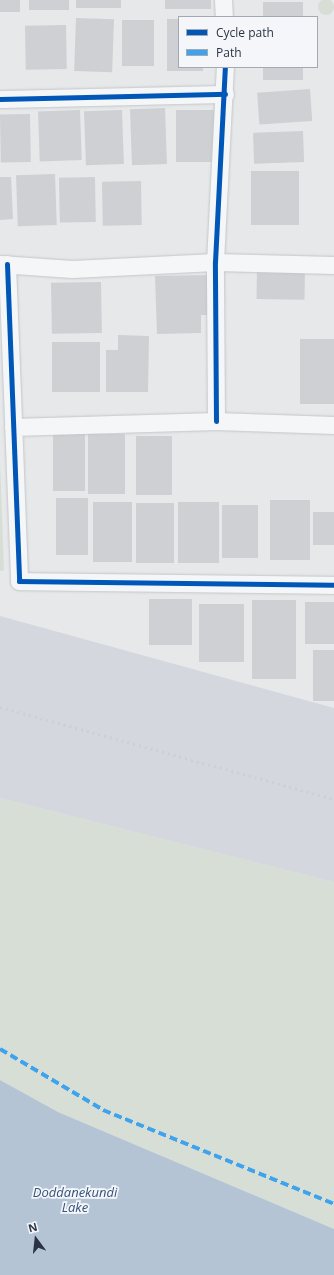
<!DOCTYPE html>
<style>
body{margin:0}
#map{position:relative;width:334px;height:1275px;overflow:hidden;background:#e6e8ea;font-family:"Open Sans",sans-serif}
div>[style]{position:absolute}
.built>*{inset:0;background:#d4d7dd}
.green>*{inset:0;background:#d6ded6}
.round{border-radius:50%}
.water>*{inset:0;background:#b4c4d5}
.building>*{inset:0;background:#ced0d3;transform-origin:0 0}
.roads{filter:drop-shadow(0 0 1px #c4c6c8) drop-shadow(0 0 1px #c4c6c8)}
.minor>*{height:17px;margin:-8.5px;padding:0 8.5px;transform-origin:8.5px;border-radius:8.5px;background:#f5f6f7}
.rail>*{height:3px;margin-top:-1.5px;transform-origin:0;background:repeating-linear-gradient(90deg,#cecfd2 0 2px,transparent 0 6px)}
.quiet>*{height:4px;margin-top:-2px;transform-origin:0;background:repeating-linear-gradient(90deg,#3ea3ec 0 8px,transparent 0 12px)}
.cycleway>*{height:5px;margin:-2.5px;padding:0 2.5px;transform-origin:2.5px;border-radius:2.5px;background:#0057b8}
span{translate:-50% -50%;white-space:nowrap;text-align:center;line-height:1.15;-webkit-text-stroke:3.5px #f4f6f9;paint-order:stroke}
.water-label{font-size:13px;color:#34527a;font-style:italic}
.legend{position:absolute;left:178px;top:16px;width:140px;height:52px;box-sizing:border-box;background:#f4f6f9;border:1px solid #a4a8b1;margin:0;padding:5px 7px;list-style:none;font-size:12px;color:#2b3445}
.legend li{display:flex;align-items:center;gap:8px;height:20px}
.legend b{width:20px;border:1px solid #a4a8b1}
.north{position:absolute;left:16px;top:1219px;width:40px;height:40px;-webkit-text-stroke:3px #f4f6f9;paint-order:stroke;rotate:345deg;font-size:11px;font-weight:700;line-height:16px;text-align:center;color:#2b3445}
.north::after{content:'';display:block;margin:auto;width:14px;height:18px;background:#2b3445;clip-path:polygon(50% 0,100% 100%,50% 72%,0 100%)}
</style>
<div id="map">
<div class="built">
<i style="clip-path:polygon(0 616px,334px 708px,334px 882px,0 798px)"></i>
</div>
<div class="green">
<i class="round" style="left:318px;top:-1px;width:16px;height:16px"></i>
<i style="clip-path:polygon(0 461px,4px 570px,0 571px)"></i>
<i style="clip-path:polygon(0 798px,334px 882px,334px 1229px,58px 1112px,0 1080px)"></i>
</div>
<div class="water">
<i style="clip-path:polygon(0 1080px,58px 1112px,334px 1229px,334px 1275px,0 1275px)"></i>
</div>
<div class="building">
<i style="left:0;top:0;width:20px;height:12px"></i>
<i style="left:29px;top:0;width:40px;height:10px"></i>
<i style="left:76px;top:0;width:45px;height:8px"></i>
<i style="left:165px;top:0;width:46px;height:9px"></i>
<i style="left:263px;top:2px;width:40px;height:15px"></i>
<i style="left:76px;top:18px;width:38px;height:53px;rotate:2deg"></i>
<i style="clip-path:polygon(167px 19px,179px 19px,179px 67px,203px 67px,203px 71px,167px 71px)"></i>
<i style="left:122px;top:20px;width:32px;height:46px"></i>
<i style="left:66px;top:25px;width:44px;height:41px;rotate:89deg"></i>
<i style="left:263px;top:67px;width:40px;height:13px"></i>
<i style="left:310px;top:89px;width:32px;height:53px;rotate:86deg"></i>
<i style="left:165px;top:108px;width:56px;height:35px;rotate:88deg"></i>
<i style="left:80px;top:110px;width:50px;height:42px;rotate:88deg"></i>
<i style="left:122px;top:110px;width:54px;height:38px;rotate:88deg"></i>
<i style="left:176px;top:110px;width:38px;height:52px"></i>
<i style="left:30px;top:114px;width:48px;height:30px;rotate:89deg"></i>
<i style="left:303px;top:131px;width:31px;height:50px;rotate:88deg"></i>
<i style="left:251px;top:171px;width:48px;height:54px"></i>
<i style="left:55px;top:174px;width:51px;height:39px;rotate:88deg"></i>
<i style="clip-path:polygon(0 177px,11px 177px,13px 219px,0 220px)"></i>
<i style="left:95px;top:177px;width:45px;height:36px;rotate:89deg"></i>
<i style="left:141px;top:181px;width:44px;height:39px;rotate:89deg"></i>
<i style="left:257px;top:269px;width:48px;height:30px;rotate:1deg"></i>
<i style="clip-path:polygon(210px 275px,211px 315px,201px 315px,201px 333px,157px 334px,155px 276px)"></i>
<i style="left:101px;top:282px;width:51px;height:50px;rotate:89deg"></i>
<i style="clip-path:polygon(118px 335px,149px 336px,148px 392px,106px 392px,106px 350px,118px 350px)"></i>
<i style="left:300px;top:339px;width:34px;height:65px"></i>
<i style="left:52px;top:342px;width:48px;height:50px"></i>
<i style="left:53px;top:434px;width:32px;height:57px"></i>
<i style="left:88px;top:434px;width:37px;height:60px"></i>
<i style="left:136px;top:436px;width:36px;height:59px"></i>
<i style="left:88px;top:498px;width:57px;height:32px;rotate:90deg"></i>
<i style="left:310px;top:500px;width:60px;height:40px;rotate:90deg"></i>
<i style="left:93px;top:502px;width:39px;height:60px"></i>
<i style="left:178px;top:502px;width:41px;height:61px"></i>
<i style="left:174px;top:503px;width:60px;height:38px;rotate:90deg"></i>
<i style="left:222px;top:505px;width:36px;height:53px"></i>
<i style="left:334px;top:512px;width:33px;height:21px;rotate:90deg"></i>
<i style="left:149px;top:599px;width:43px;height:46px"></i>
<i style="left:252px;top:600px;width:44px;height:79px"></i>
<i style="left:305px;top:602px;width:29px;height:42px"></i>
<i style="left:199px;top:604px;width:45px;height:58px"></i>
<i style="left:313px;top:650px;width:21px;height:51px"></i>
</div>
<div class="roads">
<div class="minor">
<i style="left:223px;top:0;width:17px;rotate:87deg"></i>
<i style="left:0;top:99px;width:225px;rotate:-1.3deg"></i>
<i style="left:0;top:264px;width:72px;rotate:4deg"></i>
<i style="left:72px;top:269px;width:143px;rotate:-2.8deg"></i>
<i style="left:215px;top:262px;width:119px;rotate:1.4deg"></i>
<i style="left:7px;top:264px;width:317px;rotate:87.8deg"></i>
<i style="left:19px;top:581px;width:315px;rotate:0.7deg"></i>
<i style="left:216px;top:421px;width:159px;rotate:-90.4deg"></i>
<i style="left:215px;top:262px;width:195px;rotate:-87.1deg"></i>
<i style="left:13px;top:427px;width:203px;rotate:-1.7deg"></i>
<i style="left:216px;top:421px;width:118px;rotate:1.9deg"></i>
</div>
</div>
<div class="rail">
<i style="left:0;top:707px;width:346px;rotate:15.4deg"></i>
</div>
<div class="quiet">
<i style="left:0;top:1049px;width:120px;rotate:30.6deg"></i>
<i style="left:103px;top:1110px;width:249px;rotate:22.1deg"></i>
</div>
<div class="cycleway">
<i style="left:0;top:99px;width:225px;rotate:-1.3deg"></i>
<i style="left:7px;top:264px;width:317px;rotate:87.8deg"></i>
<i style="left:19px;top:581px;width:315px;rotate:0.7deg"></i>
<i style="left:216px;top:421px;width:159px;rotate:-90.4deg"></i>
<i style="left:215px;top:262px;width:195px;rotate:-87.1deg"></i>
</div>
<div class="water-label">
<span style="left:75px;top:1200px">Doddanekundi<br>Lake</span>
</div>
<ul class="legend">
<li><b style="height:5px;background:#0057b8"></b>Cycle path</li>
<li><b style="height:5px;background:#3ea3ec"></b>Path</li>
</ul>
<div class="north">N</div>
</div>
